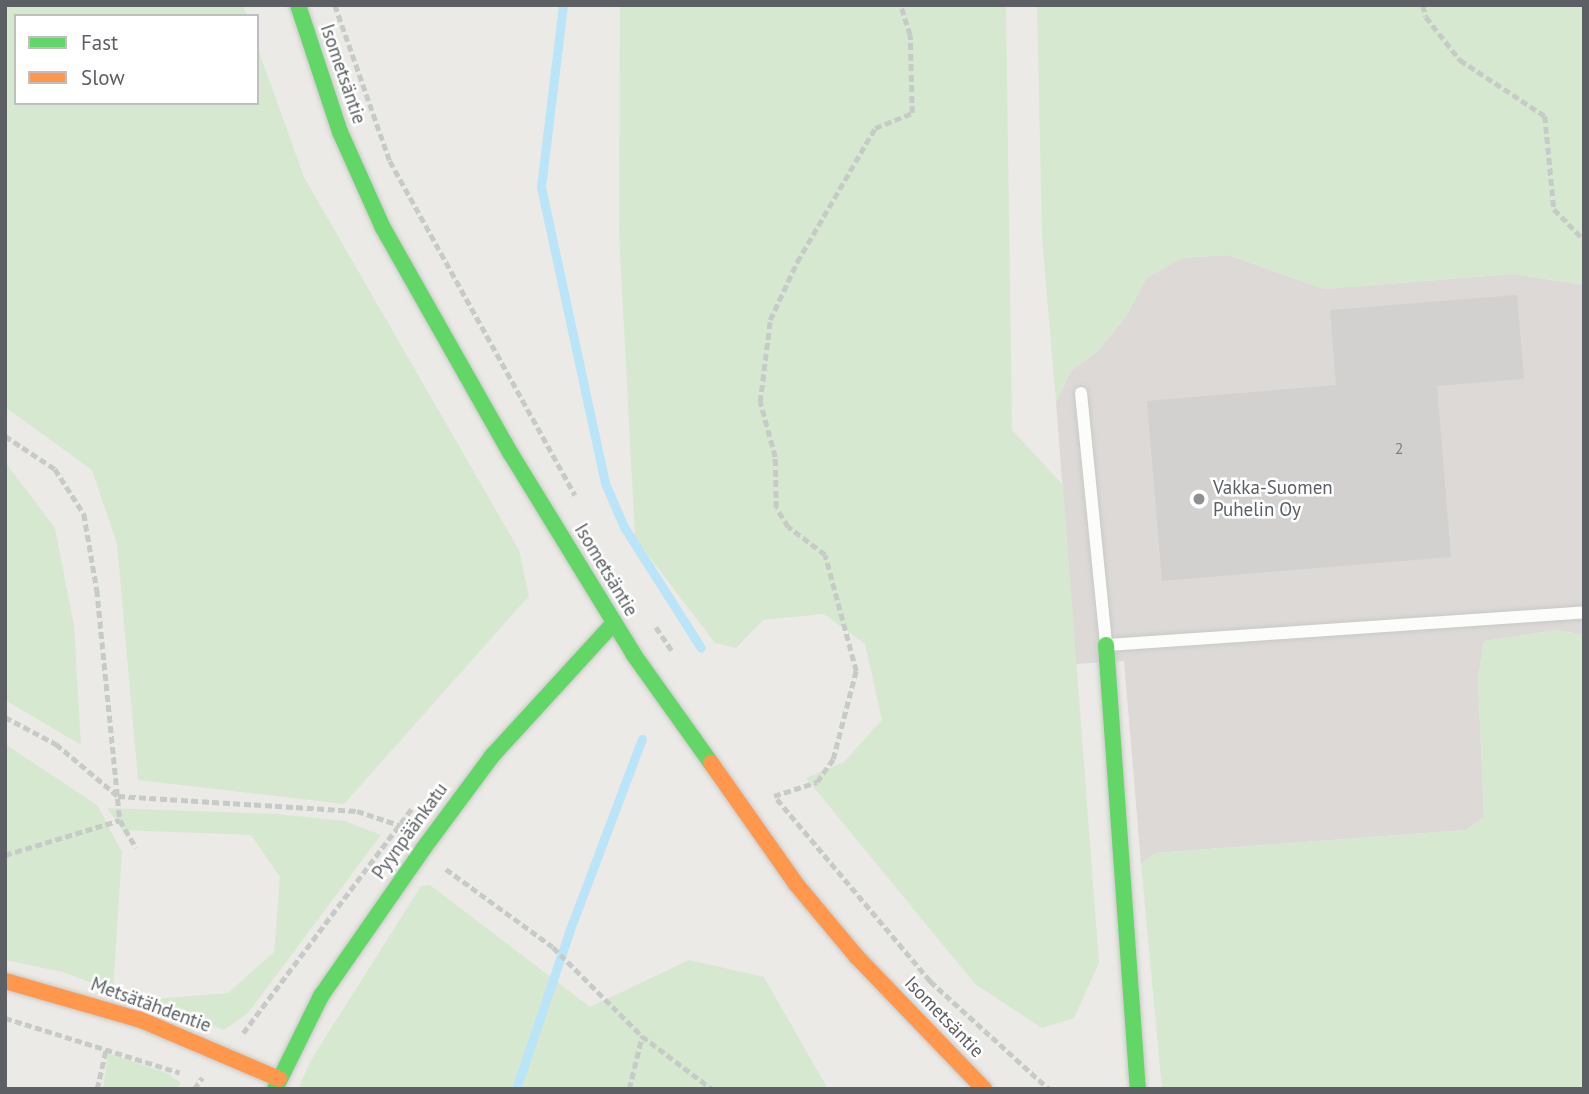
<!DOCTYPE html>
<meta charset="utf-8">
<style>
body{margin:0}
#map{position:relative;width:1589px;height:1094px;overflow:hidden;background:#eceae6;font-family:"PT Sans",sans-serif}
div>[style]{position:absolute}
.industrial>*{inset:0;background:#dcd9d6}
.green>*{inset:0;background:#d7e8d1}
.stream>*{height:9px;margin:-4.5px;padding:0 4.5px;transform-origin:4.5px;border-radius:4.5px;background:#bae4f7}
.building>*{inset:0;background:#d3d1cf}
.path>*{height:4.5px;margin-top:-2.25px;transform-origin:0;background:repeating-linear-gradient(90deg,#c6cbc8 0 7px,transparent 0 10.5px)}
.roads{filter:drop-shadow(0 0 2px #c8c9c8) drop-shadow(0 0 2px #c8c9c8)}
.lane>*{height:12px;margin:-6px;padding:0 6px;transform-origin:6px;border-radius:6px;background:#fcfcfb}
.fast>*{height:16px;margin:-8px;padding:0 8px;transform-origin:8px;border-radius:8px;background:#63d668}
.slow>*{height:16px;margin:-8px;padding:0 8px;transform-origin:8px;border-radius:8px;background:#ff974d}
.dots>*{width:19px;height:19px;translate:-50% -50%;box-sizing:border-box;border:4px solid #fff;border-radius:50%}
span{translate:-50% -50%;white-space:nowrap;text-align:center;line-height:1.15;-webkit-text-stroke:5px #fff;paint-order:stroke}
.number-label{font-size:16px;color:#7b7e80}
.number-label span{-webkit-text-stroke-width:0}
.street-label{font-size:19px;color:#5c6064}
.poi-label{font-size:19px;color:#5c6064}
.left{translate:0 -50%;text-align:left}
.frame{position:absolute;inset:0;border:7px solid #5c6064;pointer-events:none}
.legend{position:absolute;left:14px;top:14px;width:245px;height:91px;box-sizing:border-box;background:#fff;border:2px solid #bebfc1;margin:0;padding:9px 12px;list-style:none;font-size:21px;color:#5c6064}
.legend li{display:flex;align-items:center;gap:14px;height:35px}
.legend b{width:35px;border:2px solid #bebfc1}
</style>
<div id="map">
<div class="industrial">
<i style="clip-path:polygon(1228px 255px,1324px 289px,1513px 274px,1584px 285px,1584px 635px,1557px 630px,1484px 641px,1478px 678px,1484px 817px,1466px 830px,1155px 853px,1141px 864px,1124px 661px,1076px 664px,1056px 402px,1071px 371px,1098px 351px,1125px 318px,1147px 278px,1182px 258px)"></i>
</div>
<div class="green">
<i style="clip-path:polygon(5px 5px,243px 5px,247px 16px,16px 16px,16px 103px,257px 103px,257px 46px,304px 177px,519px 550px,529px 596px,344px 804px,138px 780px,117px 544px,92px 470px,5px 407px)"></i>
<i style="clip-path:polygon(620px 5px,1006px 5px,1012px 430px,1063px 485px,1099px 963px,1074px 1018px,1042px 1028px,975px 984px,806px 778px,844px 762px,882px 720px,865px 644px,824px 614px,763px 620px,736px 648px,715px 643px,635px 538px,619px 233px)"></i>
<i style="clip-path:polygon(1037px 5px,1584px 5px,1584px 285px,1513px 274px,1324px 289px,1228px 255px,1182px 258px,1147px 278px,1125px 318px,1098px 351px,1071px 371px,1056px 402px,1042px 237px)"></i>
<i style="clip-path:polygon(5px 462px,55px 528px,74px 626px,81px 745px,5px 700px)"></i>
<i style="clip-path:polygon(1557px 630px,1584px 635px,1584px 1089px,1162px 1089px,1141px 864px,1155px 853px,1466px 830px,1484px 817px,1478px 678px,1484px 641px)"></i>
<i style="clip-path:polygon(5px 744px,97px 805px,122px 852px,113px 991px,63px 972px,5px 960px)"></i>
<i style="clip-path:polygon(107px 808px,278px 814px,345px 821px,381px 835px,248px 1013px,224px 1030px,173px 1012px,154px 999px,228px 993px,274px 952px,280px 877px,251px 835px,122px 830px)"></i>
<i style="clip-path:polygon(430px 885px,590px 1007px,689px 960px,764px 977px,828px 1089px,298px 1089px,311px 1060px,421px 886px)"></i>
<i style="clip-path:polygon(108px 1053px,167px 1073px,181px 1083px,177px 1089px,103px 1089px)"></i>
</div>
<div class="stream">
<i style="left:563px;top:5px;width:183px;rotate:96.9deg"></i>
<i style="left:541px;top:187px;width:303px;rotate:77.8deg"></i>
<i style="left:605px;top:483px;width:48px;rotate:66.6deg"></i>
<i style="left:624px;top:527px;width:143px;rotate:57.5deg"></i>
<i style="left:516px;top:1089px;width:174px;rotate:-71.3deg"></i>
<i style="left:572px;top:924px;width:198px;rotate:-69.3deg"></i>
</div>
<div class="building">
<i style="clip-path:polygon(1517px 295px,1524px 379px,1437px 386px,1451px 557px,1162px 581px,1147px 401px,1336px 385px,1330px 310px)"></i>
</div>
<div class="path">
<i style="left:335px;top:5px;width:165px;rotate:70.6deg"></i>
<i style="left:390px;top:161px;width:382px;rotate:61deg"></i>
<i style="left:1423px;top:5px;width:12px;rotate:76deg"></i>
<i style="left:1426px;top:17px;width:55px;rotate:51.7deg"></i>
<i style="left:1460px;top:60px;width:102px;rotate:33.4deg"></i>
<i style="left:1545px;top:116px;width:93px;rotate:84.5deg"></i>
<i style="left:1554px;top:209px;width:43px;rotate:45.9deg"></i>
<i style="left:5px;top:436px;width:60px;rotate:33.4deg"></i>
<i style="left:55px;top:469px;width:54px;rotate:57.2deg"></i>
<i style="left:84px;top:514px;width:77px;rotate:80.3deg"></i>
<i style="left:97px;top:590px;width:231px;rotate:84.3deg"></i>
<i style="left:120px;top:820px;width:32px;rotate:60deg"></i>
<i style="left:656px;top:627px;width:30px;rotate:56deg"></i>
<i style="left:5px;top:717px;width:58px;rotate:27.9deg"></i>
<i style="left:56px;top:744px;width:81px;rotate:40deg"></i>
<i style="left:118px;top:796px;width:239px;rotate:3.6deg"></i>
<i style="left:357px;top:811px;width:47px;rotate:18.4deg"></i>
<i style="left:774px;top:796px;width:45px;rotate:-18deg"></i>
<i style="left:817px;top:782px;width:28px;rotate:-55deg"></i>
<i style="left:833px;top:759px;width:91px;rotate:-75.4deg"></i>
<i style="left:856px;top:671px;width:120px;rotate:-105deg"></i>
<i style="left:825px;top:555px;width:46px;rotate:-142.9deg"></i>
<i style="left:788px;top:527px;width:22px;rotate:-122deg"></i>
<i style="left:776px;top:508px;width:51px;rotate:-91.1deg"></i>
<i style="left:775px;top:457px;width:57px;rotate:-105.3deg"></i>
<i style="left:760px;top:402px;width:83px;rotate:-83deg"></i>
<i style="left:770px;top:320px;width:64px;rotate:-65deg"></i>
<i style="left:797px;top:262px;width:155px;rotate:-59.8deg"></i>
<i style="left:875px;top:128px;width:40px;rotate:-22deg"></i>
<i style="left:912px;top:113px;width:78px;rotate:-91.5deg"></i>
<i style="left:910px;top:35px;width:32px;rotate:-108deg"></i>
<i style="left:777px;top:799px;width:238px;rotate:49.9deg"></i>
<i style="left:930px;top:981px;width:161px;rotate:42.2deg"></i>
<i style="left:5px;top:855px;width:120px;rotate:-16.9deg"></i>
<i style="left:446px;top:869px;width:132px;rotate:36.1deg"></i>
<i style="left:553px;top:947px;width:126px;rotate:45deg"></i>
<i style="left:642px;top:1036px;width:88px;rotate:37.1deg"></i>
<i style="left:5px;top:1018px;width:183px;rotate:17.4deg"></i>
<i style="left:243px;top:1033px;width:281px;rotate:-53.1deg"></i>
<i style="left:97px;top:1089px;width:41px;rotate:-77.3deg"></i>
<i style="left:194px;top:1089px;width:14px;rotate:-54deg"></i>
<i style="left:629px;top:1089px;width:55px;rotate:-76.2deg"></i>
</div>
<div class="roads">
<div class="lane">
<i style="left:1081px;top:393px;width:253px;rotate:84.3deg"></i>
<i style="left:1106px;top:645px;width:479px;rotate:-3.9deg"></i>
</div>
<div class="fast">
<i style="left:298px;top:5px;width:134px;rotate:71.7deg"></i>
<i style="left:340px;top:132px;width:105px;rotate:65.9deg"></i>
<i style="left:383px;top:228px;width:260px;rotate:60.5deg"></i>
<i style="left:511px;top:454px;width:236px;rotate:58.5deg"></i>
<i style="left:634px;top:655px;width:133px;rotate:54.5deg"></i>
<i style="left:1106px;top:645px;width:445px;rotate:85.9deg"></i>
<i style="left:275px;top:1089px;width:104px;rotate:-63.7deg"></i>
<i style="left:321px;top:996px;width:179px;rotate:-55.2deg"></i>
<i style="left:423px;top:849px;width:116px;rotate:-53.4deg"></i>
<i style="left:492px;top:756px;width:180px;rotate:-47.5deg"></i>
</div>
<div class="slow">
<i style="left:711px;top:763px;width:148px;rotate:54.9deg"></i>
<i style="left:796px;top:884px;width:95px;rotate:50.1deg"></i>
<i style="left:857px;top:957px;width:183px;rotate:46.1deg"></i>
<i style="left:5px;top:981px;width:141px;rotate:16deg"></i>
<i style="left:141px;top:1020px;width:150px;rotate:23.1deg"></i>
</div>
</div>
<div class="dots">
<i style="left:1199px;top:499px;background:#8e9092"></i>
</div>
<div class="number-label">
<span style="left:1399px;top:448px">2</span>
</div>
<div class="street-label">
<span style="left:343px;top:74px;rotate:71deg">Isometsäntie</span>
<span style="left:606px;top:570px;rotate:59deg">Isometsäntie</span>
<span style="left:410px;top:831px;rotate:-54deg">Pyynpäänkatu</span>
<span style="left:151px;top:1005px;rotate:20deg">Metsätähdentie</span>
<span style="left:944px;top:1017px;rotate:46deg">Isometsäntie</span>
</div>
<div class="poi-label">
<span class="left" style="left:1213px;top:499px">Vakka-Suomen<br>Puhelin Oy</span>
</div>
<div class="frame"></div>
<ul class="legend">
<li><b style="height:9px;background:#63d668"></b>Fast</li>
<li><b style="height:9px;background:#ff974d"></b>Slow</li>
</ul>
</div>
